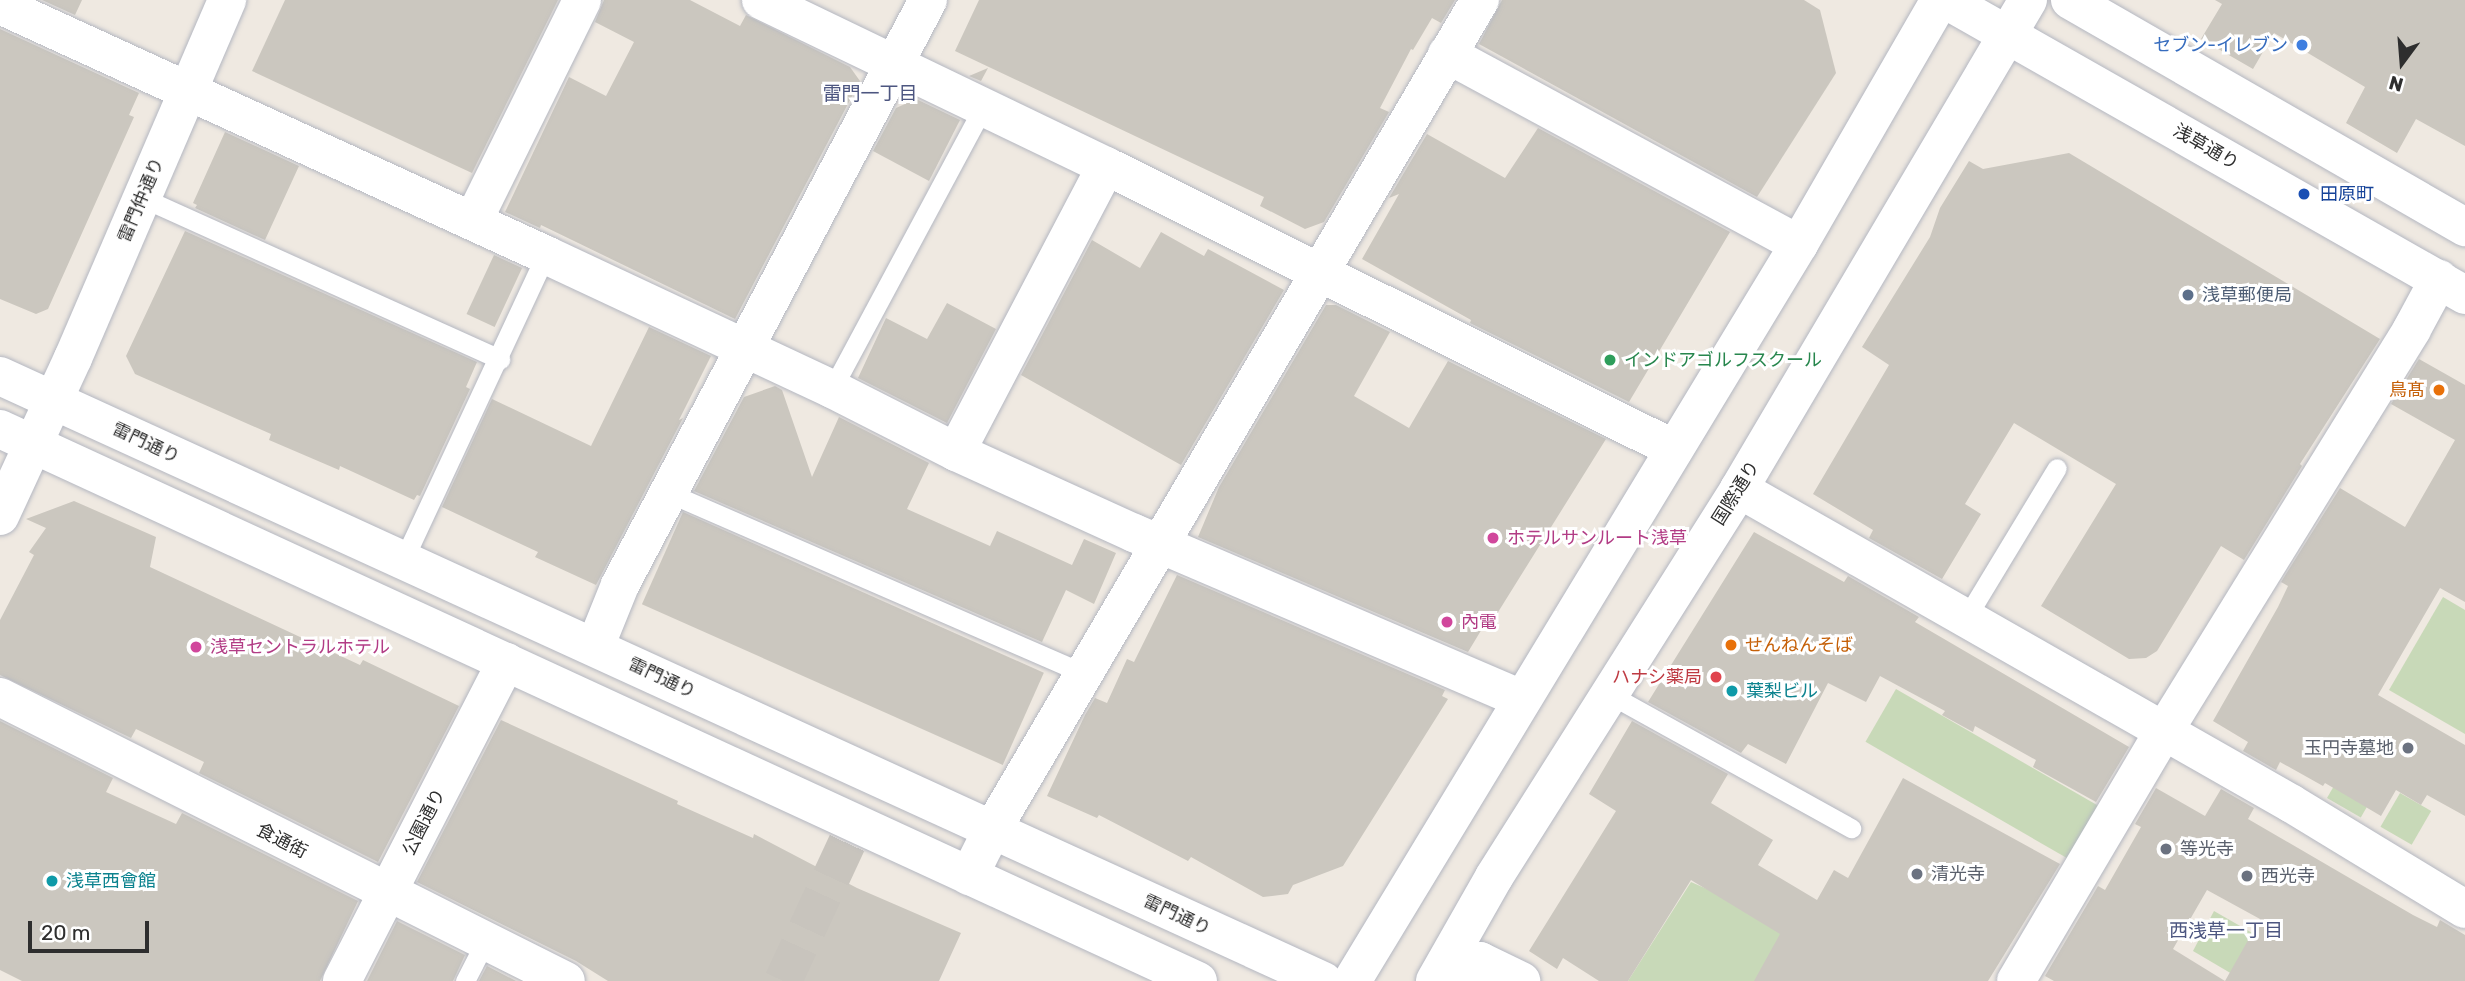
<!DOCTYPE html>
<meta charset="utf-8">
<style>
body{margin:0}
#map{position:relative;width:2465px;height:981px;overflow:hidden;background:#efe9e1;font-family:Rubik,"Noto Sans JP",sans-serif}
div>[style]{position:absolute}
.cemetery>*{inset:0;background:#c8d9b8;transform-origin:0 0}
.building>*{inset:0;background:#cbc7bf;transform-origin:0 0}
.street-tunnel>*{height:38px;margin-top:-19px;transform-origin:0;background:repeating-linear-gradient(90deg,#c8c4bd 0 38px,transparent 0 57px)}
.roads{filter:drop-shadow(0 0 2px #b4b7c1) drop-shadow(0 0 2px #b4b7c1)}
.lane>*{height:19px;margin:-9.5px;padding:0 9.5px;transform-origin:9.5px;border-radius:9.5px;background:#fff}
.street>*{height:38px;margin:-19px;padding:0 19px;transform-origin:19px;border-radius:19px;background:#fff}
.secondary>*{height:38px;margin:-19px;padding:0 19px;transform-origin:19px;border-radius:19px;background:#fff}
.dots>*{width:19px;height:19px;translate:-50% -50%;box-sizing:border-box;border:4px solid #fff;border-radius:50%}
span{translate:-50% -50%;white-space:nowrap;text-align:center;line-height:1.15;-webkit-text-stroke:6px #fff;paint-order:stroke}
.shop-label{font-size:18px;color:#366cbe}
.right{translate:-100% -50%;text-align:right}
.street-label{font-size:18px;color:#2e2e2e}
.transit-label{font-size:18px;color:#164399}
.left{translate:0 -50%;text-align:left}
.service-label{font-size:18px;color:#4e5e75}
.leisure-label{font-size:18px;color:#27864d}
.food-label{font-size:18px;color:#c56008}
.hotel-label{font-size:18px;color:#b23c85}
.health-label{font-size:18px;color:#be3a42}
.culture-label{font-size:18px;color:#0d838f}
.worship-label{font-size:18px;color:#5b616d}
.neighbourhood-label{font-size:19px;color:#4d5680}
.north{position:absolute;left:2367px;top:28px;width:70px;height:70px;-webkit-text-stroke:5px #fff;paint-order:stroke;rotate:196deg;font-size:19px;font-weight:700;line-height:28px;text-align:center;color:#2e2e2e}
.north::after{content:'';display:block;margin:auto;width:24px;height:32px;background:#2e2e2e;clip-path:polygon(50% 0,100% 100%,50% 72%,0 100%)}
.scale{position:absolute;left:28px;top:921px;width:121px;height:32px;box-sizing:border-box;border:4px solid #2e2e2e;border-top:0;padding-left:9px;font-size:21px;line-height:24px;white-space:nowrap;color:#2e2e2e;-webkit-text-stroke:5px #fff;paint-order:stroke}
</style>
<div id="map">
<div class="cemetery">
<i style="clip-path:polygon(2443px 597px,2465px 610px,2465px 734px,2389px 690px)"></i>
<i style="left:1896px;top:689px;width:233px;height:61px;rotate:30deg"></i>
<i style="left:2346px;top:765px;width:39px;height:38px;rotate:30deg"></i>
<i style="left:2400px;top:793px;width:36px;height:39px;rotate:30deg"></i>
<i style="clip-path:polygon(1691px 882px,1707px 889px,1866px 981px,1628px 981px)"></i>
<i style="clip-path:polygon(2214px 911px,2282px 950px,2250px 981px,2244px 981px,2193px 951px)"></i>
</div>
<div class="building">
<i style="clip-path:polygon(42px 0,82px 0,75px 15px)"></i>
<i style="clip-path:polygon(285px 0,558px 0,472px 173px,252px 71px)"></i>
<i style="clip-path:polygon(604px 0,690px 0,740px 26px,746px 15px,850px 67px,860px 81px,735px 319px,541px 225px,540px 228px,505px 212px,569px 77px,606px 96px,634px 42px,595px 22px)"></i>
<i style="clip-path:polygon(979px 0,1455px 0,1441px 23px,1432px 18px,1413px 50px,1411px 49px,1380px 108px,1389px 112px,1324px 222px,1305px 229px,1260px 206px,1264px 197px,955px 51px)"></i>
<i style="clip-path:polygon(1502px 0,1804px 0,1820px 10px,1836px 73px,1757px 197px,1479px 44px)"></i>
<i style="clip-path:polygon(2215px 0,2465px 0,2465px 146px,2416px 119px,2397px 153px,2346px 123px,2365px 87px,2274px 33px,2253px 69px,2201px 39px,2222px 4px)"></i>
<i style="clip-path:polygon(0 29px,139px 93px,129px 115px,134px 117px,48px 309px,36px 314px,0 299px)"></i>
<i style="clip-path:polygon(988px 68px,981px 81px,969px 76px)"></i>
<i style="clip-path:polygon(916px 99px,960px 120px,929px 181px,873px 151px,896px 108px)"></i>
<i style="clip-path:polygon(1538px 128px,1730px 232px,1629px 402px,1470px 323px,1471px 320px,1362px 259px,1399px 194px,1389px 198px,1427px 134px,1505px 178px)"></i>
<i style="clip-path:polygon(225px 132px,299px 166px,265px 240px,195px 208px,197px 205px,193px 203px)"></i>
<i style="clip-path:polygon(2069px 153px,2380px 339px,2300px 464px,2302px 466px,2244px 560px,2221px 546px,2157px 651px,2146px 658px,2129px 659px,2041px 606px,2116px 484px,2014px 423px,1965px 504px,1981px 514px,1942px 579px,1869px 538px,1873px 530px,1813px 494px,1889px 365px,1862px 347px,1930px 237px,1940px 208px,1969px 161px,1983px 169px)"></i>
<i style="clip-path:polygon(185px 231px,477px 362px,466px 387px,470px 389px,420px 496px,417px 495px,414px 500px,340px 466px,339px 470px,269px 440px,271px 434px,135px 374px,126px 356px)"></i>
<i style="clip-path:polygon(1161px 232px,1204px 256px,1208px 249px,1284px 290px,1181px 465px,1021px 375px,1092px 240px,1140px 268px)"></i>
<i style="left:494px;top:255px;width:31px;height:65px;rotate:25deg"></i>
<i style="clip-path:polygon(947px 303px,996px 329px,947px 423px,858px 378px,886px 318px,927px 339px)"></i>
<i style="clip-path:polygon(1326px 305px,1336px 305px,1390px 332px,1354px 396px,1409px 428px,1448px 361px,1606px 439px,1495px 617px,1491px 614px,1468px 652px,1198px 537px,1219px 487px)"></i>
<i style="clip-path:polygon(649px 327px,711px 356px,679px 420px,683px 418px,596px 585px,535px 557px,538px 552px,442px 507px,492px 399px,591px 446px)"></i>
<i style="clip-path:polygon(2419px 359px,2465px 385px,2465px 602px,2440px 588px,2378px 695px,2465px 745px,2465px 816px,2427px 795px,2421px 805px,2396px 790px,2381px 816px,2325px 783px,2323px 786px,2280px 762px,2276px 770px,2243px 751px,2248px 742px,2213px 721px,2278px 607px,2288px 586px,2281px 582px,2340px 488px,2405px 527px,2455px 440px,2391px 404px)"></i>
<i style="clip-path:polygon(775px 386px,782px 390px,812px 477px,839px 417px,929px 463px,907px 509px,990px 546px,997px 531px,1072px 565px,1084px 539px,1116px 553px,1094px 604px,1066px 590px,1042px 642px,694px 491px,744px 397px)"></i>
<i style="clip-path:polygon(74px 501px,156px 537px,150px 567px,360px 665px,363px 660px,459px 706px,378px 862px,199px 773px,204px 762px,136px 729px,131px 738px,0 675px,0 620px,34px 555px,29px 552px,46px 528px,26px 519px)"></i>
<i style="left:683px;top:512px;width:395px;height:101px;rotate:24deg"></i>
<i style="clip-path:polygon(1754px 532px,1844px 582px,1848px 576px,1919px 617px,1915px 622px,2129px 747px,2096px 802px,2033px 767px,2036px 760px,1975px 726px,1973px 732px,1942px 715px,1945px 711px,1880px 676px,1866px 702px,1828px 683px,1786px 764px,1748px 744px,1741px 753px,1648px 702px)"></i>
<i style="clip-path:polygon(1177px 575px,1445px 690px,1442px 696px,1448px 699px,1343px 866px,1293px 885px,1288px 894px,1263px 897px,1191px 857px,1188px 861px,1099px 815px,1097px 818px,1047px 796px,1085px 715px,1095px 698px,1107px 703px,1127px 659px,1134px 662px)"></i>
<i style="clip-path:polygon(501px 720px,678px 801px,677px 804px,753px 838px,754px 834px,857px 888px,961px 933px,939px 981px,608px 981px,576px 961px,417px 882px)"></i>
<i style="clip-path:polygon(0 721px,113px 778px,106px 792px,176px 824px,182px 813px,358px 901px,320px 981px,22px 981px,0 970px)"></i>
<i style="clip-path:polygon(1632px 721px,1728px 774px,1711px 803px,1773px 840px,1758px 865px,1817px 900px,1834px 870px,1848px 878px,1903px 778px,2060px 864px,1988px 981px,1754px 981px,1780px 934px,1691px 880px,1628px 981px,1599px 981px,1563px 958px,1557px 969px,1529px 951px,1616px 811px,1589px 794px)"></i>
<i style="clip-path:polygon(2156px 788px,2205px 816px,2221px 789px,2254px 808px,2248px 819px,2413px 915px,2437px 927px,2440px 920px,2465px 935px,2465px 981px,2225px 981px,2260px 919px,2207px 890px,2173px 949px,2225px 981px,2054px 981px,2045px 976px,2098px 886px,2105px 890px,2141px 827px,2135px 824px)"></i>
<i style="clip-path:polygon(397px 921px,465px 955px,453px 981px,367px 981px)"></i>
<i style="clip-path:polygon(487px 966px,516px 981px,479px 981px)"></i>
</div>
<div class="street-tunnel">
<i style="left:783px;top:981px;width:173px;rotate:-65.1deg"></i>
</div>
<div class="roads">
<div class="lane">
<i style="left:143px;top:198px;width:392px;rotate:24.3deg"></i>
<i style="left:832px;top:389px;width:321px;rotate:-61.8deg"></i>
<i style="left:669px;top:493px;width:454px;rotate:23.5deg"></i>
<i style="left:403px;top:561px;width:338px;rotate:-65deg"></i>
<i style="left:1966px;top:618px;width:175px;rotate:-58.8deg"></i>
<i style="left:1609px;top:694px;width:277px;rotate:29deg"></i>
<i style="left:465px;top:981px;width:46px;rotate:-62.9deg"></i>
</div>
<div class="street">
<i style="left:761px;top:0;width:383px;rotate:25.7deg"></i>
<i style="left:1106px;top:166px;width:635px;rotate:26.48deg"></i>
<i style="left:0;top:5px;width:601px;rotate:24.6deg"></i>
<i style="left:546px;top:255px;width:316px;rotate:25.1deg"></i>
<i style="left:832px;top:389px;width:139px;rotate:26.9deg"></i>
<i style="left:956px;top:452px;width:196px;rotate:24.5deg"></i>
<i style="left:1134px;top:533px;width:421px;rotate:23.2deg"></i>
<i style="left:1447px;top:54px;width:400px;rotate:28.4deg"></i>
<i style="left:473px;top:221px;width:246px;rotate:-63.7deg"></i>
<i style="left:956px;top:452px;width:323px;rotate:-62.3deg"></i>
<i style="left:1739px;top:489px;width:636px;rotate:29.67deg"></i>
<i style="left:2292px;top:804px;width:202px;rotate:31.3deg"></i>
<i style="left:595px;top:647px;width:67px;rotate:-68deg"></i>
<i style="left:620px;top:585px;width:661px;rotate:-62.23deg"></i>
<i style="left:0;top:697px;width:633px;rotate:26.65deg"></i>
<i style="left:969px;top:876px;width:51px;rotate:-63.4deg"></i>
<i style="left:992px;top:830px;width:963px;rotate:-59.55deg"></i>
<i style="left:342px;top:981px;width:359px;rotate:-62.8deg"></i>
<i style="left:1438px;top:981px;width:22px;rotate:-39deg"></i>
<i style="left:1455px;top:967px;width:26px;rotate:-13deg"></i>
<i style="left:1480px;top:961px;width:46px;rotate:26deg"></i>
<i style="left:2016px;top:981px;width:291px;rotate:-59.4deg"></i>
<i style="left:2164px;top:731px;width:472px;rotate:-58.3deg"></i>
<i style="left:2412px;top:329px;width:57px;rotate:-61.6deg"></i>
</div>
<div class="secondary">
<i style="left:1946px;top:0;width:597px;rotate:29.61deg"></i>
<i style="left:2070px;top:0;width:456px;rotate:29.9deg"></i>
<i style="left:0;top:376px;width:1455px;rotate:24.57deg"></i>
<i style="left:0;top:429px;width:1319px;rotate:24.74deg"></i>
<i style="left:0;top:516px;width:174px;rotate:-65.2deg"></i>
<i style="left:73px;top:358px;width:390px;rotate:-66.7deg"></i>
<i style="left:1352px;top:981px;width:862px;rotate:-58.76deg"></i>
<i style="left:1799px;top:244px;width:282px;rotate:-60deg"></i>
<i style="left:1435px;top:981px;width:120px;rotate:-60.4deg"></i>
<i style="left:1494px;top:877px;width:459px;rotate:-57.7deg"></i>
<i style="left:1739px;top:489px;width:568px;rotate:-59.42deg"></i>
</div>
</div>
<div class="dots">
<i style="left:2302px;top:45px;background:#3f7fe0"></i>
<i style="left:2304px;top:194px;background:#1a4fb4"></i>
<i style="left:2188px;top:295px;background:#5c6f8a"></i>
<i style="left:1610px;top:360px;background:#2e9e5b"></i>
<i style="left:2439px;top:390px;background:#e8710a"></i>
<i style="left:1493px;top:538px;background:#d1479c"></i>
<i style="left:1447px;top:622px;background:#d1479c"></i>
<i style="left:1731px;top:645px;background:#e8710a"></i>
<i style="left:196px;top:647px;background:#d1479c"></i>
<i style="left:1716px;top:677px;background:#e0444e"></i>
<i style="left:1732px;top:691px;background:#0f9aa8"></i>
<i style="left:2408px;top:748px;background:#6b7280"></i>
<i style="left:2166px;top:849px;background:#6b7280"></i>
<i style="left:1917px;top:874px;background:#6b7280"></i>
<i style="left:2247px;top:876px;background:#6b7280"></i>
<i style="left:52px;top:881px;background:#0f9aa8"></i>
</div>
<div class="shop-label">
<span class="right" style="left:2288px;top:45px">セブン-イレブン</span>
</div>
<div class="street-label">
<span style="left:2206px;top:147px;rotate:30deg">浅草通り</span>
<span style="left:141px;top:200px;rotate:-67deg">雷門仲通り</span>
<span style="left:146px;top:443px;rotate:25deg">雷門通り</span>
<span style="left:1736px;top:493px;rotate:-58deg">国際通り</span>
<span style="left:662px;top:678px;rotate:25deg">雷門通り</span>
<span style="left:424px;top:822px;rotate:-63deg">公園通り</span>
<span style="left:282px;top:841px;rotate:27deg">食通街</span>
<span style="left:1177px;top:915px;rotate:25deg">雷門通り</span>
</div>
<div class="transit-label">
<span class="left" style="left:2320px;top:194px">田原町</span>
</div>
<div class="service-label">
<span class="left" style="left:2202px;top:295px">浅草郵便局</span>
</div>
<div class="leisure-label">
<span class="left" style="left:1624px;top:360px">インドアゴルフスクール</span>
</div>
<div class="food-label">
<span class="right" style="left:2425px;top:390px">鳥髙</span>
<span class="left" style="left:1745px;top:645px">せんねんそば</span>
</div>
<div class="hotel-label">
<span class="left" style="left:1507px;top:538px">ホテルサンルート浅草</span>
<span class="left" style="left:1461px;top:622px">內電</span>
<span class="left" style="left:210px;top:647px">浅草セントラルホテル</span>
</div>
<div class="health-label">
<span class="right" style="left:1702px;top:677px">ハナシ薬局</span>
</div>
<div class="culture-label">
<span class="left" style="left:1746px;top:691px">葉梨ビル</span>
<span class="left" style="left:66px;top:881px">浅草西會館</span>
</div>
<div class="worship-label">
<span class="right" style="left:2394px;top:748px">玉円寺墓地</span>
<span class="left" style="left:2180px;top:849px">等光寺</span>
<span class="left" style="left:1931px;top:874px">清光寺</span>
<span class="left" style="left:2261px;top:876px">西光寺</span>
</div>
<div class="neighbourhood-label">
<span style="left:870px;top:94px">雷門一丁目</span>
<span style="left:2226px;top:931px">西浅草一丁目</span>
</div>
<div class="north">N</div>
<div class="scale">20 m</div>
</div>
